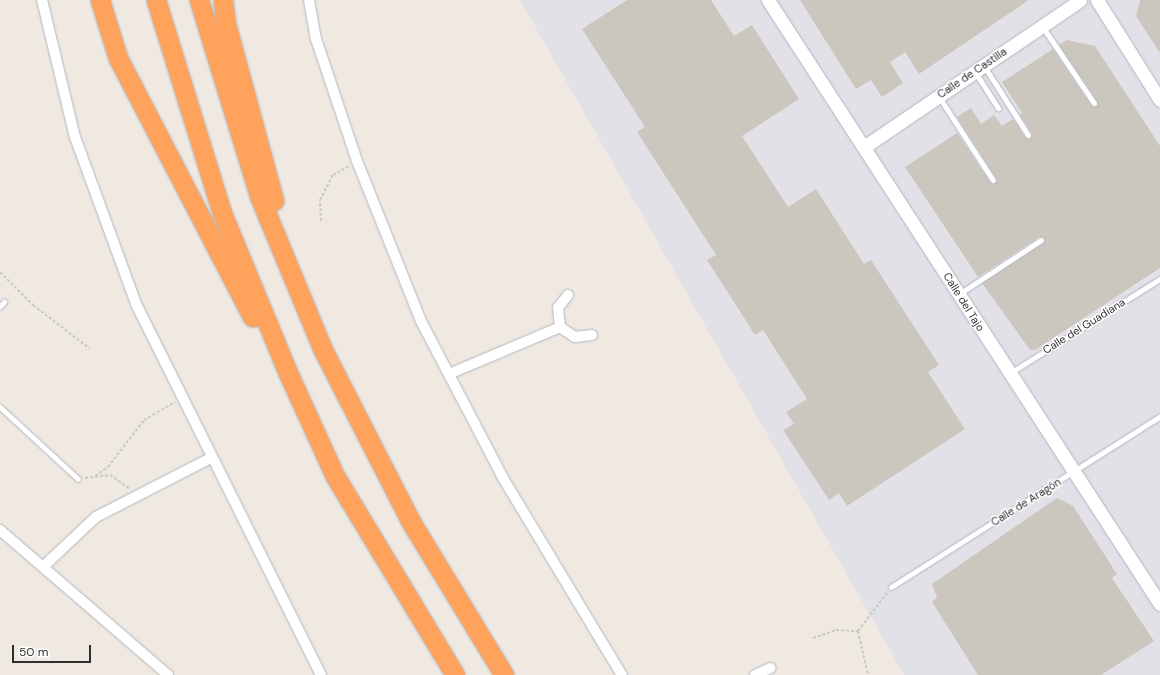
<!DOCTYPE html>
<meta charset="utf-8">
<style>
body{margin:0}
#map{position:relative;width:1160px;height:675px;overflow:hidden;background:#efe9e1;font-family:"DM Sans",sans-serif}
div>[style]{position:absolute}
.industrial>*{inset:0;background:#e3e1e8}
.building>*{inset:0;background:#cbc7bf}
.path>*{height:2px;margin-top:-1px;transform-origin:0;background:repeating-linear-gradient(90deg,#c9c9c9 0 3px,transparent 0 5px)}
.roads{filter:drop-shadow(0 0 1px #b4b7c1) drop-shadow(0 0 1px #b4b7c1)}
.service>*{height:5px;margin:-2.5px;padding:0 2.5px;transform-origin:2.5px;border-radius:2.5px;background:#fff}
.minor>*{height:10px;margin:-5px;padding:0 5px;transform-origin:5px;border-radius:5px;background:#fff}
.tertiary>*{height:13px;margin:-6.5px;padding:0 6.5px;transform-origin:6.5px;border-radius:6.5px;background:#fff}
.motorway>*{height:19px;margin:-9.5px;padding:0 9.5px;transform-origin:9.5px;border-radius:9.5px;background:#ffa35c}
span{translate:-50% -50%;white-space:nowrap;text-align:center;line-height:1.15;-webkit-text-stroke:3px #fff;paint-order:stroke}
.street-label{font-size:11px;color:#2e2e2e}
.scale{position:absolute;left:12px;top:645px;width:79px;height:18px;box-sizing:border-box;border:2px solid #2e2e2e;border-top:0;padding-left:5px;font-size:12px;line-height:14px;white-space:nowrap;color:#2e2e2e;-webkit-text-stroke:3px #fff;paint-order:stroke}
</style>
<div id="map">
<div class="industrial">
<i style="clip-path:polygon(520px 0,1160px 0,1160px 675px,904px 675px)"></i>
</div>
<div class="building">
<i style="clip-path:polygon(627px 0,711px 0,734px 36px,752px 25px,799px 99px,742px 136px,788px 207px,816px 189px,864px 264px,871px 260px,939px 365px,928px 372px,965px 429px,847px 506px,839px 493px,829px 500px,783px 430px,794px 424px,786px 412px,807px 399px,763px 330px,755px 335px,707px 260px,716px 255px,637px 132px,645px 127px,582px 29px)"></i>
<i style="clip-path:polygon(800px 0,1029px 0,919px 74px,905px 52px,890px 62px,903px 83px,882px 97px,871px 80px,856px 89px)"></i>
<i style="clip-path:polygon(1140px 0,1160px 0,1160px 53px,1136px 16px)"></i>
<i style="clip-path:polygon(1067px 40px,1095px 46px,1160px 146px,1160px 268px,1035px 350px,1030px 350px,982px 283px,1043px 243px,1044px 238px,1039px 237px,978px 277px,905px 167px,957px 133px,990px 182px,995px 183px,996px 178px,957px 117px,971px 108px,981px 124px,994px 115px,1002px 126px,1013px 119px,1025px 137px,1030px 138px,1032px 133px,1020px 115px,1022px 113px,1002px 82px,1053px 49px,1091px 105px,1097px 106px,1097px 101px,1059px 45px)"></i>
<i style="clip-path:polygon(1057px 498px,1073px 506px,1117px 574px,1112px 578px,1154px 641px,1101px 675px,978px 675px,932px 602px,937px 597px,932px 584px)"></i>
</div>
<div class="path">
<i style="left:321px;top:221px;width:21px;rotate:-93deg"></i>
<i style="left:320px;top:200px;width:28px;rotate:-63deg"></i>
<i style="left:333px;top:175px;width:18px;rotate:-29deg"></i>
<i style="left:0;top:272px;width:47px;rotate:45deg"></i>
<i style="left:33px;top:305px;width:71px;rotate:37.5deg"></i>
<i style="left:95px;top:476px;width:16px;rotate:-35deg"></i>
<i style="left:108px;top:467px;width:59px;rotate:-52.5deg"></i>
<i style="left:144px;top:420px;width:36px;rotate:-30deg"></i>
<i style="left:85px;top:478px;width:25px;rotate:-7deg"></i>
<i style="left:110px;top:475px;width:24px;rotate:35deg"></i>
<i style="left:858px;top:631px;width:48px;rotate:-52.7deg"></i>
<i style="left:813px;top:638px;width:24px;rotate:-19deg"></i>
<i style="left:836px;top:630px;width:22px;rotate:3deg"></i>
<i style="left:858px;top:631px;width:45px;rotate:77.2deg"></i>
</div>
<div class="roads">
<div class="service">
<i style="left:1042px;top:26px;width:93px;rotate:56deg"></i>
<i style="left:984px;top:66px;width:82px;rotate:57.5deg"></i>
<i style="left:975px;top:72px;width:43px;rotate:57.4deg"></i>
<i style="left:939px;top:97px;width:99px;rotate:57deg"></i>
<i style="left:959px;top:294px;width:98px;rotate:-33.4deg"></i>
<i style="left:0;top:306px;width:6px;rotate:-45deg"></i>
<i style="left:1010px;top:373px;width:177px;rotate:-32.1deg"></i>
<i style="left:0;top:407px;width:106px;rotate:42.7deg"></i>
<i style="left:891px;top:587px;width:319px;rotate:-32.4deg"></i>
</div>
<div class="minor">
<i style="left:42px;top:0;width:141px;rotate:76.5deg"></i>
<i style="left:75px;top:137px;width:180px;rotate:69.9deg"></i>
<i style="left:137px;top:306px;width:412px;rotate:63.5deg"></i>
<i style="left:309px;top:0;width:40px;rotate:80deg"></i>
<i style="left:316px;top:39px;width:129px;rotate:71.4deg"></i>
<i style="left:357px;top:161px;width:172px;rotate:68.2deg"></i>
<i style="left:421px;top:321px;width:177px;rotate:62.4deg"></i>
<i style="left:503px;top:478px;width:230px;rotate:58.9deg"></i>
<i style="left:568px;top:295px;width:16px;rotate:128deg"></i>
<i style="left:558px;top:308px;width:19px;rotate:84deg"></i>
<i style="left:560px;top:327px;width:18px;rotate:34deg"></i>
<i style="left:575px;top:337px;width:17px;rotate:-7deg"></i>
<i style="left:449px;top:374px;width:121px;rotate:-22.9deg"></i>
<i style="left:0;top:530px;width:222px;rotate:40.8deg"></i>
<i style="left:45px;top:565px;width:70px;rotate:-43.3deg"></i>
<i style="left:96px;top:517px;width:129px;rotate:-27.2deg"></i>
<i style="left:755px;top:675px;width:17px;rotate:-24deg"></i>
</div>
<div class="tertiary">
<i style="left:768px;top:0;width:720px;rotate:57.02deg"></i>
<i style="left:1097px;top:0;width:118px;rotate:57.8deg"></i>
<i style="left:864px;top:147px;width:261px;rotate:-34.2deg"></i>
</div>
<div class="motorway">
<i style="left:100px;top:0;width:61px;rotate:72.8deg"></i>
<i style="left:118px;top:58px;width:292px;rotate:62.6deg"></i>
<i style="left:156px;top:0;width:223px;rotate:72.8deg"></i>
<i style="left:222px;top:213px;width:173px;rotate:67.6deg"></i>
<i style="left:288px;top:373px;width:113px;rotate:65.5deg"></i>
<i style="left:335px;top:476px;width:232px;rotate:58.9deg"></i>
<i style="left:199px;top:0;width:207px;rotate:72.9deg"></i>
<i style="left:260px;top:198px;width:165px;rotate:67.5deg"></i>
<i style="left:323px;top:350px;width:193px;rotate:62.9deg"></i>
<i style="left:411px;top:522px;width:179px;rotate:58.7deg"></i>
<i style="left:223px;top:0;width:24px;rotate:83deg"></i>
<i style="left:226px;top:24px;width:183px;rotate:74.8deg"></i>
</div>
</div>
<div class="street-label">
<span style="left:972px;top:73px;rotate:-34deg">Calle de Castilla</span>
<span style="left:964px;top:302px;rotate:58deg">Calle del Tajo</span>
<span style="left:1084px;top:326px;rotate:-32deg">Calle del Guadiana</span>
<span style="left:1026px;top:502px;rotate:-32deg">Calle de Aragón</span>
</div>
<div class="scale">50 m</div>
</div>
